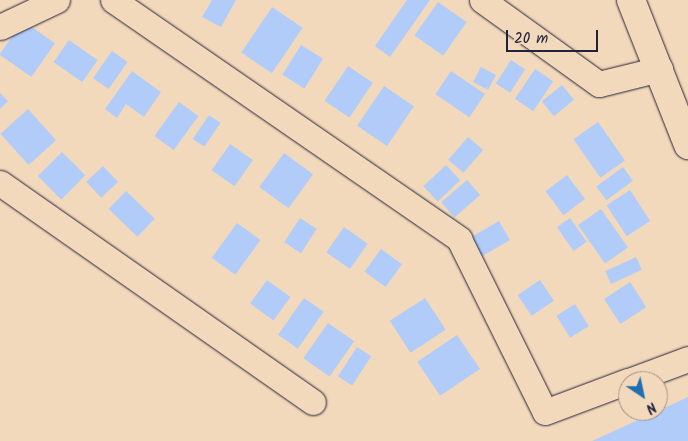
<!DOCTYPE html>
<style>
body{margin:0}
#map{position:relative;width:688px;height:441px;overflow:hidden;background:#f3d9bb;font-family:Kalam,sans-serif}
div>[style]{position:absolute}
.building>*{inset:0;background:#b1ccf9;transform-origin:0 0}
.roads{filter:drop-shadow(0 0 1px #22223b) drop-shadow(0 0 1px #22223b)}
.minor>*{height:25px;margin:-12.5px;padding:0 12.5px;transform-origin:12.5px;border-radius:12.5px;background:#f3d9bb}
.tertiary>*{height:28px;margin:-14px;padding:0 14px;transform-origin:14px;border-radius:14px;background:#f3d9bb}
span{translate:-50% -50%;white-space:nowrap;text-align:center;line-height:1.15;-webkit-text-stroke:4.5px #f3d9bb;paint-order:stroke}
.north{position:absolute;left:618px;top:371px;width:50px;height:50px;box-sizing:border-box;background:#f3d9bb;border:1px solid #9f9088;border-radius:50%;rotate:146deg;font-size:14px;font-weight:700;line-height:20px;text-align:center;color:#22223b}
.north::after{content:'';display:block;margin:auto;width:18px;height:22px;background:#1f6fb2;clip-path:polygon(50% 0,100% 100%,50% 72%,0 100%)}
.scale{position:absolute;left:506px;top:30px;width:92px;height:22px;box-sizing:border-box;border:2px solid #22223b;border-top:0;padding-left:6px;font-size:15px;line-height:18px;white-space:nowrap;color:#22223b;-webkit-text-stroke:4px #f3d9bb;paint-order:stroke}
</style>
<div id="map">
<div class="building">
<i style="clip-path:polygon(212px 0,236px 0,221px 27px,202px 17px)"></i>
<i style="clip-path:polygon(407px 0,430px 0,390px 57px,375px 46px)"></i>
<i style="left:438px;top:2px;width:35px;height:41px;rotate:35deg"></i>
<i style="left:272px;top:7px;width:37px;height:55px;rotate:34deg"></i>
<i style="left:23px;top:21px;width:39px;height:41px;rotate:35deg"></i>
<i style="left:69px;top:40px;width:35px;height:27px;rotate:35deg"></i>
<i style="left:301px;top:45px;width:26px;height:35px;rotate:32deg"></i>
<i style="left:112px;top:51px;width:19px;height:33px;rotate:35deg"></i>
<i style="left:511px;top:60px;width:17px;height:28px;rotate:33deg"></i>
<i style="left:348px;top:66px;width:30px;height:42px;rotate:34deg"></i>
<i style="left:481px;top:67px;width:17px;height:17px;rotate:28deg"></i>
<i style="left:535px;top:69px;width:22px;height:36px;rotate:34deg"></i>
<i style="clip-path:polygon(132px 71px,161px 92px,144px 117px,126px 104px,117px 118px,105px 109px)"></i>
<i style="left:451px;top:71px;width:41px;height:28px;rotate:34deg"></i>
<i style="left:562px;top:85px;width:19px;height:26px;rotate:51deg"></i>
<i style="left:384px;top:86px;width:36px;height:48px;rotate:34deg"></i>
<i style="clip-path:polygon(0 93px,8px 101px,0 109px)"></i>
<i style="left:179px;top:102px;width:24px;height:42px;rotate:36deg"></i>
<i style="left:28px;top:109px;width:42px;height:37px;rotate:48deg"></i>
<i style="left:209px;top:115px;width:14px;height:29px;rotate:34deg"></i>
<i style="left:598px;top:122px;width:47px;height:30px;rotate:55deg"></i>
<i style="left:468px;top:137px;width:20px;height:30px;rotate:41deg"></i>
<i style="left:230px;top:144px;width:28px;height:32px;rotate:35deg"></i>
<i style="left:62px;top:152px;width:33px;height:34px;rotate:45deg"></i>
<i style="left:284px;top:153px;width:36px;height:42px;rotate:36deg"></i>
<i style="left:446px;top:165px;width:21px;height:31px;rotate:47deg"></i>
<i style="left:103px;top:166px;width:22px;height:23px;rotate:47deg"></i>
<i style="left:623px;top:167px;width:17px;height:33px;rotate:54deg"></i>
<i style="left:567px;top:175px;width:30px;height:27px;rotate:53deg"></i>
<i style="left:467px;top:180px;width:20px;height:34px;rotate:49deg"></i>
<i style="left:630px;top:190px;width:37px;height:28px;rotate:57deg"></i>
<i style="left:126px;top:191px;width:40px;height:25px;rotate:44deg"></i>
<i style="left:601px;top:209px;width:47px;height:28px;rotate:55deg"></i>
<i style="left:300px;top:218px;width:20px;height:29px;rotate:33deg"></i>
<i style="left:570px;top:218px;width:29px;height:16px;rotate:55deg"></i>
<i style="left:499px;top:221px;width:22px;height:33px;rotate:60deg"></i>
<i style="left:237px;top:223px;width:29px;height:43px;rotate:36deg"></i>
<i style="left:344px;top:227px;width:29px;height:31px;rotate:35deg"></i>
<i style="left:381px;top:249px;width:26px;height:28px;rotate:36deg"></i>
<i style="left:636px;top:257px;width:14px;height:34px;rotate:65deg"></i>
<i style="left:267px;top:280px;width:29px;height:29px;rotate:36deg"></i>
<i style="left:540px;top:280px;width:25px;height:27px;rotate:56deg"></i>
<i style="left:630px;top:282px;width:30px;height:31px;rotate:57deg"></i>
<i style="left:304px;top:298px;width:24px;height:45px;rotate:35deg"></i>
<i style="left:425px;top:298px;width:38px;height:42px;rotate:57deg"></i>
<i style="left:575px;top:304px;width:26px;height:22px;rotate:58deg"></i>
<i style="left:328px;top:323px;width:32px;height:43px;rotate:35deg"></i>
<i style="left:457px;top:335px;width:41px;height:48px;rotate:56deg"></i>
<i style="left:357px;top:347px;width:17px;height:35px;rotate:33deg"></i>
<i style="clip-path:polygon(688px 397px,688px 441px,592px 441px,658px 411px)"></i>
</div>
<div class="roads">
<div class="minor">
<i style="left:113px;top:0;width:421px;rotate:34.6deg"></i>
<i style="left:459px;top:239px;width:193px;rotate:63.6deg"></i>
<i style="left:545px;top:412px;width:89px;rotate:-20.5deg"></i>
<i style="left:482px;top:0;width:144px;rotate:35.7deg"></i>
<i style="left:599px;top:84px;width:63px;rotate:-13.8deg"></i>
<i style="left:0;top:27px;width:63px;rotate:-25.3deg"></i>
<i style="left:0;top:183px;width:382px;rotate:35deg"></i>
<i style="left:629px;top:381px;width:63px;rotate:-20.4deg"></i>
</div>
<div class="tertiary">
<i style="left:631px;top:0;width:156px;rotate:68.5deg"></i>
</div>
</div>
<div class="north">N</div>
<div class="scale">20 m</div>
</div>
